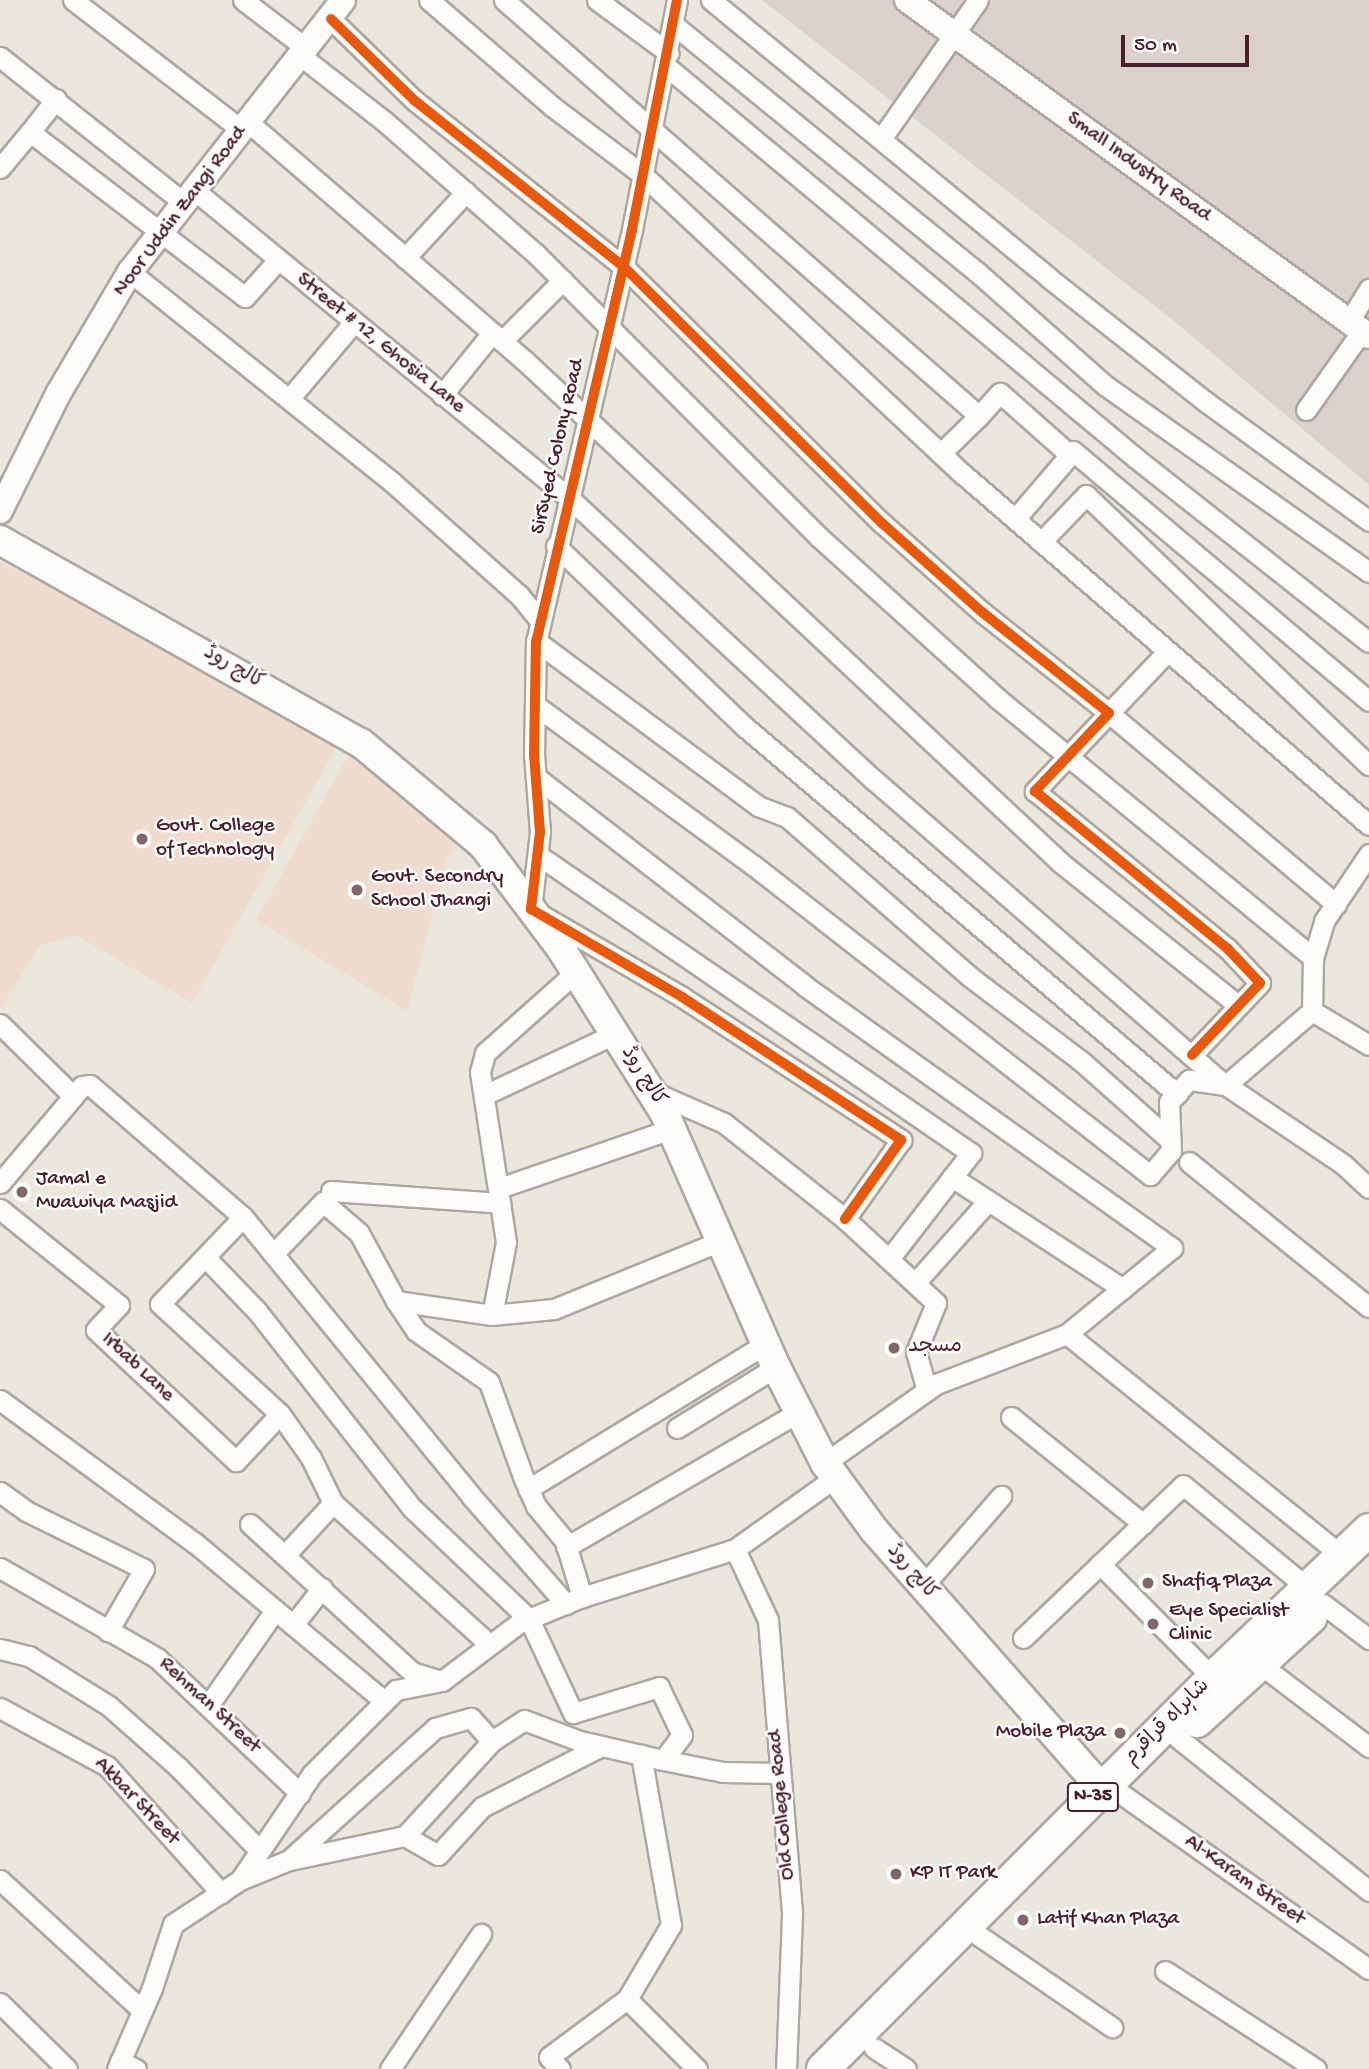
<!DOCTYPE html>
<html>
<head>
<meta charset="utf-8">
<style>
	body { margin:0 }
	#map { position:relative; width:1369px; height:2069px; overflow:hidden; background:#eae8dc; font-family:"Gochi Hand","Playpen Sans Arabic",sans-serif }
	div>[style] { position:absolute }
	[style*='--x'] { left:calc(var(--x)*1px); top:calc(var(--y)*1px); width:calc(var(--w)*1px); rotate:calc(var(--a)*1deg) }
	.built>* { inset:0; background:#f0dcce }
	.industrial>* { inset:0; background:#dcd2cb }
	.roads { filter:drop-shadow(2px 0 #ada6a1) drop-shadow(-2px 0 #ada6a1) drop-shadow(0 2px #ada6a1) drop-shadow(0 -2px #ada6a1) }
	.minor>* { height:19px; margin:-9.5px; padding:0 9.5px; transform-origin:9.5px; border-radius:9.5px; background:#fcfcfa }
	.tertiary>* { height:24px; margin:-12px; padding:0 12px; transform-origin:12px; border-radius:12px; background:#fcfcfa }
	.secondary>* { height:28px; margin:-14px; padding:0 14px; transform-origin:14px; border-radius:14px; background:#fcfcfa }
	.trunk>* { height:32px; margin:-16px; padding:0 16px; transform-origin:16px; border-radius:16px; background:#fcfcfa }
	.cycleway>* { height:10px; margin:-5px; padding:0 5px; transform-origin:5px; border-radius:5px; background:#e8590c }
	.dots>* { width:19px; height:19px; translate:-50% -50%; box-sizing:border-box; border:4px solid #fff; border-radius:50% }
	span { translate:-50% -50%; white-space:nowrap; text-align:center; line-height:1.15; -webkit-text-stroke:5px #fff; paint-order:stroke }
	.shield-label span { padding:2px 5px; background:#fff; border:2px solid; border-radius:5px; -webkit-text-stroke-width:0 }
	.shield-label { font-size:19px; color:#4a1f2b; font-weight:700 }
	.street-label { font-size:21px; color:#4a1f2b }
	.poi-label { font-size:21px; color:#4a1f2b }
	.left { translate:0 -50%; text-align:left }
	.right { translate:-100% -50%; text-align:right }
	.scale { position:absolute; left:1121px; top:35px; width:128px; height:32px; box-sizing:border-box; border:4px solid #4a1f2b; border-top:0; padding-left:9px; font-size:21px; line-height:24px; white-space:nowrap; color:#4a1f2b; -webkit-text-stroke:5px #fff; paint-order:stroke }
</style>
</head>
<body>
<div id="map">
	<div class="built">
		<div style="clip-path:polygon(0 561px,339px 743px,192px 1003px,75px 935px,40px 946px,0 1009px)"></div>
		<div style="clip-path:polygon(349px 754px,462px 840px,447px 860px,407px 1011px,256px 920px)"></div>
	</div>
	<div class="industrial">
		<div style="clip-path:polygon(762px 0,1369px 0,1369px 485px,1174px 321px)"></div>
	</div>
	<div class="roads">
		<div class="minor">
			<div style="--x:73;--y:0;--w:213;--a:37.6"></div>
			<div style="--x:243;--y:0;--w:81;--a:37.4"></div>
			<div style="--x:429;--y:0;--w:164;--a:40.8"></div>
			<div style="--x:553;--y:107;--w:113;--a:37.1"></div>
			<div style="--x:643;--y:175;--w:439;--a:43.1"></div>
			<div style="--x:964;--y:475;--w:535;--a:40.83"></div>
			<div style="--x:504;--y:0;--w:631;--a:41.21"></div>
			<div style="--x:979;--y:416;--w:31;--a:-48"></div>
			<div style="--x:1000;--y:393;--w:94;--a:41.5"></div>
			<div style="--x:597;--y:0;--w:89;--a:36.4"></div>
			<div style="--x:677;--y:0;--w:234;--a:101.1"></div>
			<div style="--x:632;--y:230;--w:422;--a:103.1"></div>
			<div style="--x:536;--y:641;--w:113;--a:91"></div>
			<div style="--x:534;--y:754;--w:78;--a:85.6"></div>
			<div style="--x:540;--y:832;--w:78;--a:96.7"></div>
			<div style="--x:531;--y:909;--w:175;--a:30.2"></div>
			<div style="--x:682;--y:997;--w:262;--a:33.1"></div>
			<div style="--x:901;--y:1140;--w:97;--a:125.3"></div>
			<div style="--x:711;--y:0;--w:438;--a:39.4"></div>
			<div style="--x:1049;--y:278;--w:200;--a:38.3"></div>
			<div style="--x:1206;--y:402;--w:202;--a:36.1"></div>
			<div style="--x:331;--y:19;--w:116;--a:44.3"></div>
			<div style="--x:414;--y:100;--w:267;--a:38.5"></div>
			<div style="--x:623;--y:266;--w:365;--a:44.8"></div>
			<div style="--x:882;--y:523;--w:134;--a:41.7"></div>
			<div style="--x:982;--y:612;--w:162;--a:38.5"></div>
			<div style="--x:1109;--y:713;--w:108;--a:133.5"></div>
			<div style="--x:1035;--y:791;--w:248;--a:39.3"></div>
			<div style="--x:1227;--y:948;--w:48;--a:46.7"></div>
			<div style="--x:1260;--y:983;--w:99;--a:133.4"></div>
			<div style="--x:674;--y:25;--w:391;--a:39.2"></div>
			<div style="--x:977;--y:272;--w:172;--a:41.5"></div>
			<div style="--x:1106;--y:386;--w:322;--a:35.3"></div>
			<div style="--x:301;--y:56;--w:105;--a:38.1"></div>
			<div style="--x:384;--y:121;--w:201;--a:41.2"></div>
			<div style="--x:535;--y:253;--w:402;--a:45"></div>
			<div style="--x:819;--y:537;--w:240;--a:42.1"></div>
			<div style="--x:997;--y:698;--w:409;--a:39.4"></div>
			<div style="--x:0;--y:57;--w:233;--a:38.4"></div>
			<div style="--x:666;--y:66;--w:613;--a:39.84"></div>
			<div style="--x:1137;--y:459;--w:295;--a:38.3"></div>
			<div style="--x:248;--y:122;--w:364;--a:40.8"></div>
			<div style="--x:524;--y:360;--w:734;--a:43.12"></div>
			<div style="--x:1060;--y:862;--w:228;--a:38.8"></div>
			<div style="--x:30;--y:132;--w:42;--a:-51.8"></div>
			<div style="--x:881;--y:139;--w:169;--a:-55.1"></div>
			<div style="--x:0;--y:168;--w:47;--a:-50.2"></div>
			<div style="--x:30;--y:132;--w:271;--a:37.5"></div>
			<div style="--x:245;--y:297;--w:50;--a:-48.3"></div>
			<div style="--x:193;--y:189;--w:485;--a:39.4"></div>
			<div style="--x:568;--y:497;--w:417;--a:42.8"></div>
			<div style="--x:874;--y:780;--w:459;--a:41"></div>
			<div style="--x:1220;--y:1081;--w:148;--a:34"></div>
			<div style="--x:1343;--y:1164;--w:35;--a:43"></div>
			<div style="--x:405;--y:258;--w:90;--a:-47.3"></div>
			<div style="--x:130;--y:272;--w:336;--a:38.7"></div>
			<div style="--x:392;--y:482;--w:170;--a:41.7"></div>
			<div style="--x:519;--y:595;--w:33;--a:51"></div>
			<div style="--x:1349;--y:321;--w:38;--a:-58"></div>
			<div style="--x:502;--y:341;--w:86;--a:-45"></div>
			<div style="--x:442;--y:395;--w:80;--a:-51.1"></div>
			<div style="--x:289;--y:399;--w:99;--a:-49.9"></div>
			<div style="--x:1306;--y:410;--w:97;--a:-54.7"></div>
			<div style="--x:941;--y:453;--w:53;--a:-44.2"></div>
			<div style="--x:1015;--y:519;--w:89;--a:-49.5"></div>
			<div style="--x:1073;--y:451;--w:387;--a:40.2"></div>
			<div style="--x:1041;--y:542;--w:65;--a:-46.2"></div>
			<div style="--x:1086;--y:495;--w:391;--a:43.7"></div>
			<div style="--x:556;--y:546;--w:262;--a:43.8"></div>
			<div style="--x:745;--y:727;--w:567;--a:40.35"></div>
			<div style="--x:536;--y:641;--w:277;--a:36.6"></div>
			<div style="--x:758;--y:806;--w:31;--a:21"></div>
			<div style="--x:787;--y:817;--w:242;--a:41.1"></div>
			<div style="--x:969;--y:976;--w:141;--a:37.2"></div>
			<div style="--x:1081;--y:1061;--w:119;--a:41.6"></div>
			<div style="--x:1167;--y:652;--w:84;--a:133.6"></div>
			<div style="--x:1109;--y:713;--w:297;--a:40.1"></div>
			<div style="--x:535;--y:705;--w:270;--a:36.3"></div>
			<div style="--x:753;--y:865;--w:504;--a:37.98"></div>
			<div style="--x:1150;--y:1175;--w:32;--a:-49"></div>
			<div style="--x:1171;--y:1151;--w:49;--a:-92.3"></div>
			<div style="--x:1169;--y:1102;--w:30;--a:-48"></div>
			<div style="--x:1189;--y:1080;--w:37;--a:8"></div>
			<div style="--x:1226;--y:1085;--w:113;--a:-40.7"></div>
			<div style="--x:1312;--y:1011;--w:53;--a:-88.9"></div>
			<div style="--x:1313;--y:958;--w:39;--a:-73"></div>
			<div style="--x:1324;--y:921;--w:81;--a:-56.1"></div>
			<div style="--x:536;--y:777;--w:341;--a:37.8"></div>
			<div style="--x:805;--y:986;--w:451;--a:35.5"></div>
			<div style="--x:1172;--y:1248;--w:136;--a:140.7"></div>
			<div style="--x:1067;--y:1334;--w:140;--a:159.1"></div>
			<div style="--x:936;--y:1384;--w:136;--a:144.6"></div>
			<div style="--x:538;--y:855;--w:526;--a:34.54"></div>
			<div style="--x:971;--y:1153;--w:134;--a:127.7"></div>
			<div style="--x:1312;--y:1011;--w:66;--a:30.8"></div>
			<div style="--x:0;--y:1024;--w:103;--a:44.6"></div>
			<div style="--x:651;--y:1091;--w:80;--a:23.7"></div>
			<div style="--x:724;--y:1123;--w:154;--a:38.4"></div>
			<div style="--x:845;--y:1219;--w:124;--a:42.7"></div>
			<div style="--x:936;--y:1303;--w:53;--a:112.2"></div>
			<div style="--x:916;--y:1352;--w:40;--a:74"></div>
			<div style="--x:484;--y:1095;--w:145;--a:-25"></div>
			<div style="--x:1189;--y:1162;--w:231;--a:38.9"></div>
			<div style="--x:952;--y:1177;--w:204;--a:33.2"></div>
			<div style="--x:0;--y:1183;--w:127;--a:-49.8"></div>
			<div style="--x:82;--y:1086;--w:8;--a:-7"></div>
			<div style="--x:90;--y:1085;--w:202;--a:40.8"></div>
			<div style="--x:243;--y:1217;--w:360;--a:50.7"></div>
			<div style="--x:471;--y:1496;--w:144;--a:48.7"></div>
			<div style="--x:499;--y:1188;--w:182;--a:-18.9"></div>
			<div style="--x:331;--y:1191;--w:170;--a:4"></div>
			<div style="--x:0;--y:1209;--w:153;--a:38.9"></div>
			<div style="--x:119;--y:1305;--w:34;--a:133"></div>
			<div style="--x:96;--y:1330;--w:192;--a:43.1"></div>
			<div style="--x:236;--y:1461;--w:64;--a:-46.9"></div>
			<div style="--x:243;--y:1217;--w:120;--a:133.7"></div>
			<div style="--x:160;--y:1304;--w:163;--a:42.5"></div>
			<div style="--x:280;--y:1414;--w:54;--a:54.8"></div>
			<div style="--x:311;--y:1458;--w:50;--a:63.9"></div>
			<div style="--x:333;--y:1503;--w:209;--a:42.1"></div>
			<div style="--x:274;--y:1253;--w:71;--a:-46.1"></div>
			<div style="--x:323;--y:1202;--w:48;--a:40.7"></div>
			<div style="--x:359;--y:1233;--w:77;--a:61.4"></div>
			<div style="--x:396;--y:1301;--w:97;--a:8.3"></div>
			<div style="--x:492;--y:1315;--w:74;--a:-79.1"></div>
			<div style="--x:506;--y:1242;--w:172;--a:-98.7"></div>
			<div style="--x:480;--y:1072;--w:20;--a:-75"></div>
			<div style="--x:485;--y:1053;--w:122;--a:-41.7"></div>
			<div style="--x:206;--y:1258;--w:74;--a:46.1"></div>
			<div style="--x:257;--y:1311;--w:252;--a:51.8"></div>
			<div style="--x:413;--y:1509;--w:160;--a:43.5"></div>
			<div style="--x:529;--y:1619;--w:104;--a:64.9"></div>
			<div style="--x:573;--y:1713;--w:90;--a:-16.8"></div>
			<div style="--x:659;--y:1687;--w:53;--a:64.4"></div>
			<div style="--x:682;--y:1735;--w:31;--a:127"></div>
			<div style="--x:915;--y:1283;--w:110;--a:-48.3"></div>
			<div style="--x:396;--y:1301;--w:36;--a:56"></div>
			<div style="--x:416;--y:1331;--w:89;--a:34.9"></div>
			<div style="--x:489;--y:1382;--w:103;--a:70.2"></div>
			<div style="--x:524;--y:1479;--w:30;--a:66"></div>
			<div style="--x:536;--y:1506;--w:45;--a:50.4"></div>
			<div style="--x:565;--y:1541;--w:59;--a:73.1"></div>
			<div style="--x:492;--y:1315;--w:62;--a:-5.5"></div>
			<div style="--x:554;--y:1309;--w:180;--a:-22.2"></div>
			<div style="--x:1067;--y:1334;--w:355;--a:38.9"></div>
			<div style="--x:0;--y:1400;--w:242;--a:36.3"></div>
			<div style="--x:195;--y:1543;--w:246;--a:39.9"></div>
			<div style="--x:1011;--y:1417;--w:170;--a:39"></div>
			<div style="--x:677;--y:1428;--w:116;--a:-31.6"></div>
			<div style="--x:528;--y:1489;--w:279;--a:-31.4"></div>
			<div style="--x:0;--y:1492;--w:32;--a:36"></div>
			<div style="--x:26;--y:1511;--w:131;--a:26.2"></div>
			<div style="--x:144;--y:1569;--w:72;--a:120.1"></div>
			<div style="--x:250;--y:1524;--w:219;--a:42.4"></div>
			<div style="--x:412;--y:1672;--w:31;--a:17"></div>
			<div style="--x:442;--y:1681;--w:96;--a:-37"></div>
			<div style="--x:519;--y:1623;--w:68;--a:-22.4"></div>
			<div style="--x:582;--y:1597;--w:160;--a:-17.4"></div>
			<div style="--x:735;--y:1549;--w:124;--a:-35.5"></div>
			<div style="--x:566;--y:1547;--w:269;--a:-30.1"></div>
			<div style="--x:735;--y:1549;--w:78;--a:65.1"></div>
			<div style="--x:768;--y:1620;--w:296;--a:85.3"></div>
			<div style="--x:792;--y:1915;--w:154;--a:92.2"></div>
			<div style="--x:285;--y:1555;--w:71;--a:-47.3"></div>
			<div style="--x:1100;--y:1564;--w:161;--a:45.3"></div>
			<div style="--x:0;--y:1568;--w:181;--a:29.8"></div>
			<div style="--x:157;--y:1658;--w:197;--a:43.4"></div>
			<div style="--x:922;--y:1587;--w:121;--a:-49"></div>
			<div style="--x:1323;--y:1604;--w:58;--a:37.3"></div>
			<div style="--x:293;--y:1625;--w:47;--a:-51.9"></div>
			<div style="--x:1023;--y:1638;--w:221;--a:-43.7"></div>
			<div style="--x:1183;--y:1485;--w:165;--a:39.6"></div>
			<div style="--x:0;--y:1649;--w:30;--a:14"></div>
			<div style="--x:29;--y:1656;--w:94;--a:32"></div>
			<div style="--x:109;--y:1706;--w:92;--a:41.5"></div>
			<div style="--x:178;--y:1767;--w:117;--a:45.7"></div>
			<div style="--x:1261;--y:1665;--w:136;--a:37.2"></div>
			<div style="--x:210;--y:1703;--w:113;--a:-55"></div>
			<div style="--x:0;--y:1708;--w:122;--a:28.5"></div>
			<div style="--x:107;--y:1766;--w:171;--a:48.1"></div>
			<div style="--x:1178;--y:1738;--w:245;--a:38.7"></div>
			<div style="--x:1120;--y:1793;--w:305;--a:35.3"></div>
			<div style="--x:405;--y:1836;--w:38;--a:30"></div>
			<div style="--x:438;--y:1855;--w:65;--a:-47.5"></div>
			<div style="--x:482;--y:1807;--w:134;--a:-27.1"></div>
			<div style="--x:290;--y:1860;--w:117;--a:-11.8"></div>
			<div style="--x:405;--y:1836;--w:129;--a:-47.5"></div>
			<div style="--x:0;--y:1880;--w:193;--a:42.5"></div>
			<div style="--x:240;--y:1880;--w:53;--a:-22.2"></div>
			<div style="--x:289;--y:1860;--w:197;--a:-42.1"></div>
			<div style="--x:435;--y:1728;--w:37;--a:-16"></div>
			<div style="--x:471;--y:1718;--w:31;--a:48"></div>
			<div style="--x:492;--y:1741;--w:38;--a:-33"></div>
			<div style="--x:524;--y:1720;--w:60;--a:20.6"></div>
			<div style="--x:580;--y:1741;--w:85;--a:12.9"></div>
			<div style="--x:663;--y:1760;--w:61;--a:11.3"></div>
			<div style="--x:723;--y:1772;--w:57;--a:1"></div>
			<div style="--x:978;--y:1935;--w:163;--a:34.5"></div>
			<div style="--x:1165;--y:1971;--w:180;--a:33"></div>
			<div style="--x:627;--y:1999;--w:99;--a:45"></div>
			<div style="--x:0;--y:2003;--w:94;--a:44.6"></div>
			<div style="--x:874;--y:2048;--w:38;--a:33"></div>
			<div style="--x:120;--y:2061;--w:18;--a:27"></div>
			<div style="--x:117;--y:2069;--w:88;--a:-66.6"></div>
			<div style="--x:152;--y:1988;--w:67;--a:-71.8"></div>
			<div style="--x:173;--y:1924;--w:80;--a:-33.3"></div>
			<div style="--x:240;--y:1880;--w:128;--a:-55.8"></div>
			<div style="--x:312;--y:1774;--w:119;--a:-45"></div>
			<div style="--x:396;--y:1690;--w:42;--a:-11"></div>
			<div style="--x:390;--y:2069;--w:163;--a:-56"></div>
			<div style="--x:560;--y:2069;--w:16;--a:-133"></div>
			<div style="--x:549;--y:2057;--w:97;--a:-36.6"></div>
			<div style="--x:627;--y:1999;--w:86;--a:-59.3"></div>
			<div style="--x:671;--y:1925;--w:173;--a:-100"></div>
		</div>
		<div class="tertiary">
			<div style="--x:907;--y:0;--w:571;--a:36.03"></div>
			<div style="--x:0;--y:511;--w:131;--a:-63.6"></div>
			<div style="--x:58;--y:394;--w:142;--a:-59.5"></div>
			<div style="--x:130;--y:272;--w:345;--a:-51.9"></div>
		</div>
		<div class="secondary">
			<div style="--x:0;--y:540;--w:414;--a:29.4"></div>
			<div style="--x:361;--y:743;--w:159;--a:39.9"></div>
			<div style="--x:483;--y:845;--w:128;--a:53"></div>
			<div style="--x:560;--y:947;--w:195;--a:57.8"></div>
			<div style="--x:664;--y:1112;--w:279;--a:66.3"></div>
			<div style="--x:776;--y:1367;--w:108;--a:63"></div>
			<div style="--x:825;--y:1463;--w:83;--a:53.8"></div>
			<div style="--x:874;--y:1530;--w:345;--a:48.6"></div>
		</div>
		<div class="trunk">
			<div style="--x:1197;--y:1721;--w:154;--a:-42.4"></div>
			<div style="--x:823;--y:2069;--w:552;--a:-45.07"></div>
			<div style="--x:1213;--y:1678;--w:215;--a:-43.5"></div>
		</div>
	</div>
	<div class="cycleway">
		<div style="--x:677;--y:0;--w:234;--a:101.1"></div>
		<div style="--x:632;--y:230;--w:422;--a:103.1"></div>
		<div style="--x:536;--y:641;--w:113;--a:91"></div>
		<div style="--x:534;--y:754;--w:78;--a:85.6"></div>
		<div style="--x:540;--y:832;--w:78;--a:96.7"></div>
		<div style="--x:531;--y:909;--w:175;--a:30.2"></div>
		<div style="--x:682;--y:997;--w:262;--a:33.1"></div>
		<div style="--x:901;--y:1140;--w:97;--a:125.3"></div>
		<div style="--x:331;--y:19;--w:116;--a:44.3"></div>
		<div style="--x:414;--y:100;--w:267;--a:38.5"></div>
		<div style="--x:623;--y:266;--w:365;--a:44.8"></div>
		<div style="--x:882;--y:523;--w:134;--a:41.7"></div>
		<div style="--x:982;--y:612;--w:162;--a:38.5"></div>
		<div style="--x:1109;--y:713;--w:108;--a:133.5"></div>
		<div style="--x:1035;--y:791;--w:248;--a:39.3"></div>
		<div style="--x:1227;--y:948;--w:48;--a:46.7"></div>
		<div style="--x:1260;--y:983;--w:99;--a:133.4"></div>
	</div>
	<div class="dots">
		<div style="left:142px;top:839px;background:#826569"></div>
		<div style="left:357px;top:890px;background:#826569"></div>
		<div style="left:22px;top:1192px;background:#826569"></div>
		<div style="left:894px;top:1348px;background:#826569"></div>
		<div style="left:1148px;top:1583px;background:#826569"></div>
		<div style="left:1153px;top:1624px;background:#826569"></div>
		<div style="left:1120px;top:1733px;background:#826569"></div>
		<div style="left:896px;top:1874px;background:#826569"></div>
		<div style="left:1023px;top:1920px;background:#826569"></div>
	</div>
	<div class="shield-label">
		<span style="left:1093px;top:1797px">N-35</span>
	</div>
	<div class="street-label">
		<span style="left:1138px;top:168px;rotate:36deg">Small Industry Road</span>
		<span style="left:181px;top:212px;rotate:-53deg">Noor Uddin Zangi Road</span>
		<span style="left:380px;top:344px;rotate:39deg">Street # 12, Ghosia Lane</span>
		<span style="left:559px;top:447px;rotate:-77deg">SirSyed Colony Road</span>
		<span style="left:233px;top:669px;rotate:30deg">کالج روڈ</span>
		<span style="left:642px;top:1077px;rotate:58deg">کالج روڈ</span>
		<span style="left:137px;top:1368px;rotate:43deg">Irbab Lane</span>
		<span style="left:911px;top:1573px;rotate:49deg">کالج روڈ</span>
		<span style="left:209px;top:1706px;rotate:43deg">Rehman Street</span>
		<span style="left:1168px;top:1723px;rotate:-45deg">شاہراہ قراقرم</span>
		<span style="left:136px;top:1802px;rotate:46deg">Akbar Street</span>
		<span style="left:783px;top:1805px;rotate:-95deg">Old College Road</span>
		<span style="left:1244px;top:1881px;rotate:35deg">Al-Karam Street</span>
	</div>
	<div class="poi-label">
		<span class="left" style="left:156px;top:839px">Govt. College<br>of Technology</span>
		<span class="left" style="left:371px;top:890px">Govt. Secondry<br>School Jhangi</span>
		<span class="left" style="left:36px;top:1192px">Jamal e<br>Muawiya Masjid</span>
		<span class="left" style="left:908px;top:1348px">مسجد</span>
		<span class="left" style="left:1162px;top:1583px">Shafiq Plaza</span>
		<span class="left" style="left:1169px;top:1624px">Eye Specialist<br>Clinic</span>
		<span class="right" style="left:1106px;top:1733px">Mobile Plaza</span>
		<span class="left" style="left:910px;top:1874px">KP IT Park</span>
		<span class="left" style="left:1037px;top:1920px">Latif Khan Plaza</span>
	</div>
	<div class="scale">50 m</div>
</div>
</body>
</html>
